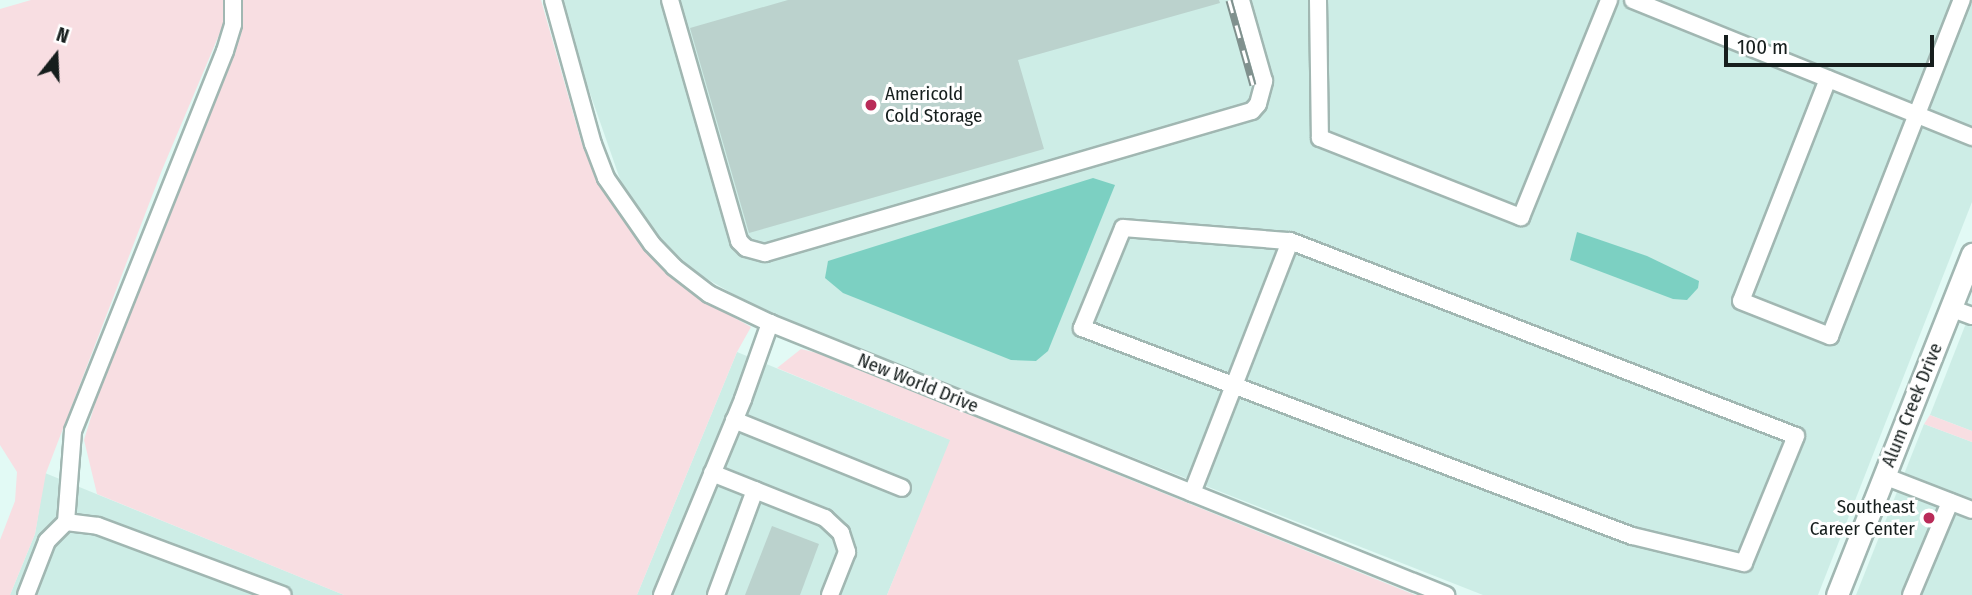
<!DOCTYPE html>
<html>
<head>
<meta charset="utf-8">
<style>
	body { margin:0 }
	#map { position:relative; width:1972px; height:595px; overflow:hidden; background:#e2faf5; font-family:"Fira Sans Condensed",sans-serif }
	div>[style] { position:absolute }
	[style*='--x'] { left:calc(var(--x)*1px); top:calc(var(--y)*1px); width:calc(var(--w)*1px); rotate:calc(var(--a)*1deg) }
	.built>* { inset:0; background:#cdede6 }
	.green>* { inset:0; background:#f8dee2 }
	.water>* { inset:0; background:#7cd0c2 }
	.building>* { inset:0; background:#bbd2cd }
	.roads { filter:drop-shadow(2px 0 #a1b7b2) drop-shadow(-2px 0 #a1b7b2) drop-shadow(0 2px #a1b7b2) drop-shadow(0 -2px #a1b7b2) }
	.minor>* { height:16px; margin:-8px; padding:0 8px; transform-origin:8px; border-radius:8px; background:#fff }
	.major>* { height:21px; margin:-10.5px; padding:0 10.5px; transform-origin:10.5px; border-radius:10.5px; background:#fff }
	.rail>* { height:7px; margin-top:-3.5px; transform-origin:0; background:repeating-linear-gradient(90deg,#fff 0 13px,#80918e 0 26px); box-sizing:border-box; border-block:2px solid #80918e }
	.dots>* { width:19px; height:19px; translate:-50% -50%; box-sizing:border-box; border:4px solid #fff; border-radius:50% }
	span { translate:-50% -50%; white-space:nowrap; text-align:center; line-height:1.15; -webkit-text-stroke:6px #fff; paint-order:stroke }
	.poi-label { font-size:19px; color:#161e1d }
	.left { translate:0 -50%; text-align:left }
	.right { translate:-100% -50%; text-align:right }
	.street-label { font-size:19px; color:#161e1d }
	.north { position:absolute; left:21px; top:21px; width:70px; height:70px; -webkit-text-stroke:5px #fff; paint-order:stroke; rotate:18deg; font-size:19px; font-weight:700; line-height:28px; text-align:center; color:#161e1d }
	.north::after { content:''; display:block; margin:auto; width:24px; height:32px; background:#161e1d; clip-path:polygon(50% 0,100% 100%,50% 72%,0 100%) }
	.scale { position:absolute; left:1724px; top:35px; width:210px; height:32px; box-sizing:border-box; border:4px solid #161e1d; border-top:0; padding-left:9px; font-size:21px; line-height:24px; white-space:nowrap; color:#161e1d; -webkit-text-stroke:5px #fff; paint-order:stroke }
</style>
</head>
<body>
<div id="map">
	<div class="built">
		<div style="clip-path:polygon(561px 0,1972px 0,1972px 202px,1818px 595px,1483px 595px,822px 335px,754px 306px,695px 272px,659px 237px,621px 182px,576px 53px)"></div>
		<div style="clip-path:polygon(1972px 308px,1972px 431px,1930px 415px)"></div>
		<div style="clip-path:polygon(737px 352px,951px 440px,887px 595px,637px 595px)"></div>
		<div style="clip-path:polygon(1924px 424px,1972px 442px,1972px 595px,1856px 595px)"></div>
		<div style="clip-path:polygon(45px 473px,344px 595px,10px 595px,35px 534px)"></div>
	</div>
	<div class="green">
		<div style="clip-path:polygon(31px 0,224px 0,224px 23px,162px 170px,46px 473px,35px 534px,10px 595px,0 595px,0 540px,15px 501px,17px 472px,0 445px,0 9px)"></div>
		<div style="clip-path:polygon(242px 0,541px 0,581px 141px,605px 193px,637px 239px,666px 273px,703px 300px,751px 327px,737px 352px,637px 595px,344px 595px,97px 494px,84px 440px,98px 394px,241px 35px)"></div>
		<div style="clip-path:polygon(801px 349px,817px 353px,1415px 595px,887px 595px,950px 440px,777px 368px)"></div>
		<div style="clip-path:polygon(1930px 415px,1972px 431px,1972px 442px,1924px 424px)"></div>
	</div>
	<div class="water">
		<div style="clip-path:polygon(1093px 178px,1115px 185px,1048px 351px,1036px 361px,1011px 360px,843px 293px,825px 278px,828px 261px)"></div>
		<div style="clip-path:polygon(1577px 232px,1647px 256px,1699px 281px,1698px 288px,1687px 300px,1673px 299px,1570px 260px)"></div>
	</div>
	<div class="building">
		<div style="clip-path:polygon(788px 0,1219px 0,1220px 3px,1018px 60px,1044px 149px,749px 233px,690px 28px)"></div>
		<div style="clip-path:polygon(772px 526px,819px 544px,800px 595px,745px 595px)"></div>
	</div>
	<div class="roads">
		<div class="minor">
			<div style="--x:553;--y:0;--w:149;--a:74.5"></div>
			<div style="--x:593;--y:144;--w:36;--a:69"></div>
			<div style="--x:606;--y:178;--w:80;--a:55.1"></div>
			<div style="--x:652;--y:244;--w:32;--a:46"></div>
			<div style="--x:674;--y:267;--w:44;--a:37.6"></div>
			<div style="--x:709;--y:294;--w:68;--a:25.4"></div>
			<div style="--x:770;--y:323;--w:729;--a:21.92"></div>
			<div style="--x:670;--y:0;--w:251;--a:74"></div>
			<div style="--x:739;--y:241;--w:10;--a:45"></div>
			<div style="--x:746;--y:248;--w:20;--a:15"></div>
			<div style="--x:765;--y:253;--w:507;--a:-16.26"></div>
			<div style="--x:1252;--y:111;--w:9;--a:-49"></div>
			<div style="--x:1258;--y:104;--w:24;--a:-75"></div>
			<div style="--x:1264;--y:81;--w:84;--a:-105.9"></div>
			<div style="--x:1318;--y:0;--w:138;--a:89.2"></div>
			<div style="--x:1320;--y:138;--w:216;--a:21.5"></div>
			<div style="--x:1521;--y:217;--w:234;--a:-67.9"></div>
			<div style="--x:1633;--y:0;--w:366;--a:22"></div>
			<div style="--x:1828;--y:79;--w:238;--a:111.4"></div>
			<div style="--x:1741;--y:301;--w:96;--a:21.5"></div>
			<div style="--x:1830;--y:336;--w:361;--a:-68.6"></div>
			<div style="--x:1123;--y:228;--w:168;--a:4.5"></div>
			<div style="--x:1290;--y:241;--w:542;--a:21.08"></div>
			<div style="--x:1796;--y:436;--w:137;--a:112.3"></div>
			<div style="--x:1744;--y:563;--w:115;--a:-166.4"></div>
			<div style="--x:1632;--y:536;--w:588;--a:-159.28"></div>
			<div style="--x:1082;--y:328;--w:108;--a:-67.7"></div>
			<div style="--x:1950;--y:308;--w:23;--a:20"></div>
			<div style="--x:734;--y:420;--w:181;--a:22"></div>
			<div style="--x:712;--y:473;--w:122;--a:21.7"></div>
			<div style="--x:825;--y:518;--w:22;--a:43"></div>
			<div style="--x:841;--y:533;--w:20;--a:72"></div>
			<div style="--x:847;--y:552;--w:46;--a:111.6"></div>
			<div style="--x:1884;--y:476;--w:94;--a:21.1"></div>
			<div style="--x:1192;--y:493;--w:270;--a:-68.7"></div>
			<div style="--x:66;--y:522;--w:91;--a:-85.6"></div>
			<div style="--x:73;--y:431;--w:409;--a:-68.2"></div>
			<div style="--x:225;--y:51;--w:28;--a:-73"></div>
			<div style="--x:233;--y:24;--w:24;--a:-90"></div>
			<div style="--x:26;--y:595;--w:58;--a:-68.7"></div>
			<div style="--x:47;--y:541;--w:27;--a:-45"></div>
			<div style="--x:66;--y:522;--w:32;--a:7"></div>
			<div style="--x:98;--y:526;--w:197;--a:20.5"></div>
			<div style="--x:662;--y:595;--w:212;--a:-67.5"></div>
			<div style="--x:743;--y:399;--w:81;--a:-70.4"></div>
			<div style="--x:716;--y:595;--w:112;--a:-69.6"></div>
			<div style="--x:1911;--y:595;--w:101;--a:-67.2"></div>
		</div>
		<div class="major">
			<div style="--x:1837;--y:595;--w:367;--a:-68.4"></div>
		</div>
	</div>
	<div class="rail">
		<div style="--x:1229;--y:0;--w:88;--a:74.2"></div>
	</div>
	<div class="dots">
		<div style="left:871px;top:105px;background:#b92b58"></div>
		<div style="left:1929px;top:518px;background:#b92b58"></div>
	</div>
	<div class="poi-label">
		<span class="left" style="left:885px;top:105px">Americold<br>Cold Storage</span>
		<span class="right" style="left:1915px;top:518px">Southeast<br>Career Center</span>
	</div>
	<div class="street-label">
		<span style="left:918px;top:383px;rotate:22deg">New World Drive</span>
		<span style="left:1912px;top:405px;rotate:-68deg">Alum Creek Drive</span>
	</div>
	<div class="north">N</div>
	<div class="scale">100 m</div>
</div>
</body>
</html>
